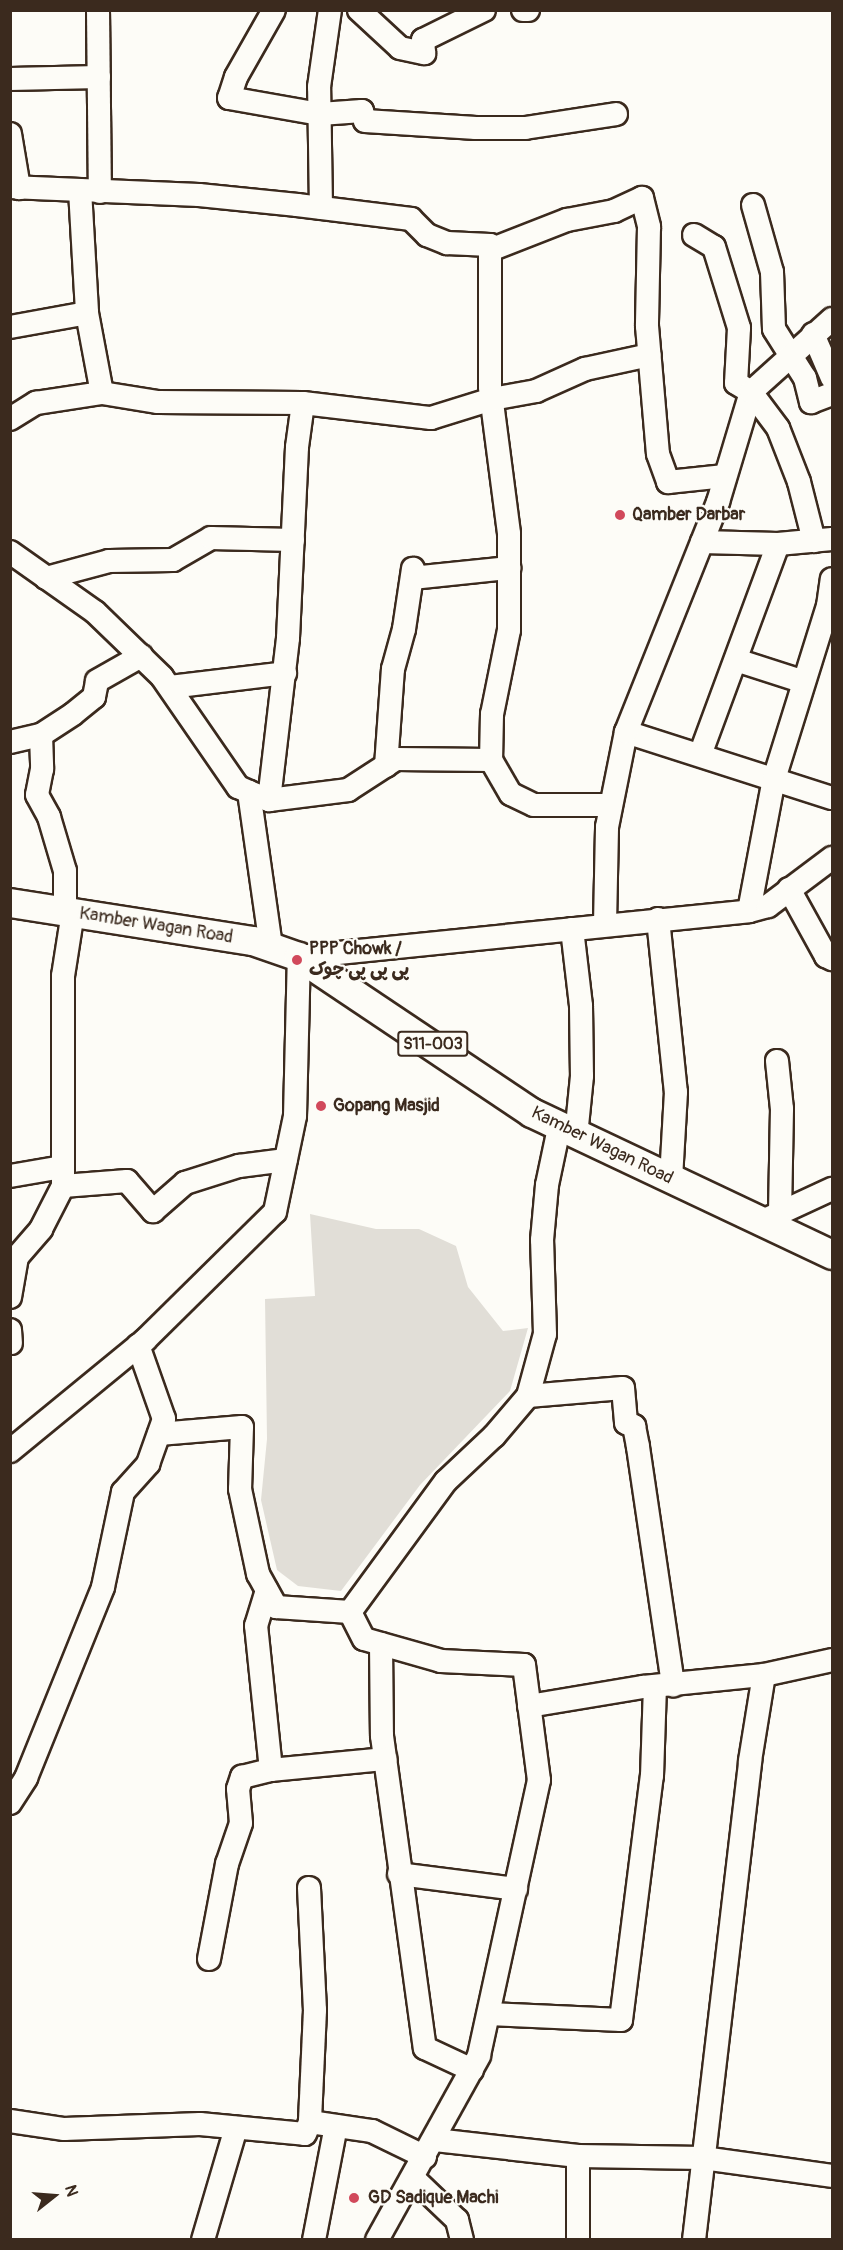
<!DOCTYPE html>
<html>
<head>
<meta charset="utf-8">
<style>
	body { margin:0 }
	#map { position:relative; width:843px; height:2250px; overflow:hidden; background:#fdfcf7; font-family:Pangolin,"Playpen Sans Arabic",sans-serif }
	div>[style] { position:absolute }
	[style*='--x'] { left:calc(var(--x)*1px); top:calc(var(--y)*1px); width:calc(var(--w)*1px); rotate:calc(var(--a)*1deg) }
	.green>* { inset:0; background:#e1ded7 }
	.roads { filter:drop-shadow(2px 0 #3b2a1e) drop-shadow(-2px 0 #3b2a1e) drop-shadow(0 2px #3b2a1e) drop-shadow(0 -2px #3b2a1e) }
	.minor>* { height:22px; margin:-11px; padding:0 11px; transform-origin:11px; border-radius:11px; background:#fdfcf7 }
	.major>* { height:28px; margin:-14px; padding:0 14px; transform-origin:14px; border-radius:14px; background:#fdfcf7 }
	.dots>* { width:16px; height:16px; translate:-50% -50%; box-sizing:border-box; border:3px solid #fdfcf7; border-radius:50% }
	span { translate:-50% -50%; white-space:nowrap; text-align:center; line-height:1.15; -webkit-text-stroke:4.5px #fdfcf7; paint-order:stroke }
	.shield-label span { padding:2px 4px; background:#fdfcf7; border:2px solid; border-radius:4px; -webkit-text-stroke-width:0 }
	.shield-label { font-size:16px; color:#3b2a1e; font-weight:700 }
	.poi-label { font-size:18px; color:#3b2a1e; font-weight:700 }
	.left { translate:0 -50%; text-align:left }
	.street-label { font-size:18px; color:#3b2a1e }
	.frame { position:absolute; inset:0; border:12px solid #3b2a1e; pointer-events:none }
	.north { position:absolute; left:24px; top:2166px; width:60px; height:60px; -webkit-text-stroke:4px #fdfcf7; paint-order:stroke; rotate:73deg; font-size:16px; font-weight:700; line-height:24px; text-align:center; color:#3b2a1e }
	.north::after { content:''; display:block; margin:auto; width:21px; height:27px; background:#3b2a1e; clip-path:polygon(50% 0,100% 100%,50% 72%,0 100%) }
</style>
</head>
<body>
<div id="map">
	<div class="green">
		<div style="clip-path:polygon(310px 1214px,376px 1229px,419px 1229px,456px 1246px,468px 1287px,503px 1331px,528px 1328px,510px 1391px,420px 1485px,341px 1591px,298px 1586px,277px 1570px,261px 1500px,267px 1439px,265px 1299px,315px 1296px)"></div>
	</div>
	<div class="roads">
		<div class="minor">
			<div style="--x:98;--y:10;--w:182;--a:89.4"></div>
			<div style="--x:274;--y:10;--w:77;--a:119.6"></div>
			<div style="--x:236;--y:77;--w:22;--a:108"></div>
			<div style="--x:229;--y:98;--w:92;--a:10"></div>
			<div style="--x:320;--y:114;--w:42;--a:-4.1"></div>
			<div style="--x:362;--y:111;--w:10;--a:73"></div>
			<div style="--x:365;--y:121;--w:111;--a:3.6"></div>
			<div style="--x:476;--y:128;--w:49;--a:0"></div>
			<div style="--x:525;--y:128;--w:92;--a:-8.7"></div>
			<div style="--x:359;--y:10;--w:56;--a:42.8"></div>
			<div style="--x:400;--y:48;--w:25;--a:12"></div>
			<div style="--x:424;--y:53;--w:13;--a:-94"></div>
			<div style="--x:423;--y:40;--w:68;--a:-26.2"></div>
			<div style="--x:523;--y:10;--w:5;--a:0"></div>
			<div style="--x:10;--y:79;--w:89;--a:-1.3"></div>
			<div style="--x:10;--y:134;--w:55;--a:80.5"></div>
			<div style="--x:10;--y:187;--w:189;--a:2.4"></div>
			<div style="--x:199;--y:195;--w:99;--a:5.8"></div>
			<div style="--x:297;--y:205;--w:115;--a:7"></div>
			<div style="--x:411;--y:219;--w:23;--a:45"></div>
			<div style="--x:427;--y:235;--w:22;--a:22"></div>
			<div style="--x:447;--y:243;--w:43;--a:2.7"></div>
			<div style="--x:490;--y:245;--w:142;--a:90"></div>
			<div style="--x:490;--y:387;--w:148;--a:82.6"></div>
			<div style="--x:509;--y:534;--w:96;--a:90"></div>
			<div style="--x:509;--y:630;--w:86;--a:101.4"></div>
			<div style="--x:492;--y:714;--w:46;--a:91.2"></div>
			<div style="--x:491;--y:760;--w:39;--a:60"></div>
			<div style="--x:511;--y:794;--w:25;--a:26"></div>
			<div style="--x:534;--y:805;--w:77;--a:0"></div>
			<div style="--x:80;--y:190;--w:123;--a:86.7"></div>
			<div style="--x:87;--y:313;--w:81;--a:79.4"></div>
			<div style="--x:753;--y:205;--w:70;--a:74.2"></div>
			<div style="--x:772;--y:272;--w:57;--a:88"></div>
			<div style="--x:774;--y:329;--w:58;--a:57.7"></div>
			<div style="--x:805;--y:378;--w:25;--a:76"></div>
			<div style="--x:811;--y:402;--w:22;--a:-21"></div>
			<div style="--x:321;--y:208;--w:121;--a:-90.9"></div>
			<div style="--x:319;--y:87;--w:78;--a:-81.9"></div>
			<div style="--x:694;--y:235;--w:23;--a:31"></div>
			<div style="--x:714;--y:247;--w:85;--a:72.8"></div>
			<div style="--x:739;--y:328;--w:55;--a:93.1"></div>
			<div style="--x:736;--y:383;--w:17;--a:31"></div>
			<div style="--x:751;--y:392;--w:45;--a:53.1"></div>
			<div style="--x:778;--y:428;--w:58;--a:68.7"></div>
			<div style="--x:799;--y:482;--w:61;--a:75.7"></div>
			<div style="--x:490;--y:250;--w:83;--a:-21.3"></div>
			<div style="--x:567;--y:220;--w:48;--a:-10.8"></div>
			<div style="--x:614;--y:211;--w:31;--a:-25"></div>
			<div style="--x:642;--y:198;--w:30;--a:76"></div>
			<div style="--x:649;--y:227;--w:99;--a:91.2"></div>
			<div style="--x:647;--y:326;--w:128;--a:85.1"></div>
			<div style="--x:658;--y:454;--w:30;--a:70"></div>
			<div style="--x:668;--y:482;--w:57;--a:-6"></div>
			<div style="--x:10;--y:327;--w:78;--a:-10.3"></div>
			<div style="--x:813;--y:334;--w:48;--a:66.6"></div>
			<div style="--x:10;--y:419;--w:31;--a:-32"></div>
			<div style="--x:36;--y:403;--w:67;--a:-8.6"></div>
			<div style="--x:102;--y:393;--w:57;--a:9.1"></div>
			<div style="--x:158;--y:402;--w:145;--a:0.4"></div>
			<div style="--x:303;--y:403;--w:129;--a:6.7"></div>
			<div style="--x:431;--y:418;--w:64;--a:-17.3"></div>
			<div style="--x:492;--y:399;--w:45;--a:-10.3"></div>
			<div style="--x:536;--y:391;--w:54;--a:-24.2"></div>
			<div style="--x:585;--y:369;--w:66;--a:-12.3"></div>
			<div style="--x:702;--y:542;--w:76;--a:1.5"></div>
			<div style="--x:778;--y:544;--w:54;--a:-5.3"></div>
			<div style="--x:10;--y:552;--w:104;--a:35.2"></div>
			<div style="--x:95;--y:612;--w:93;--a:44.1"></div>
			<div style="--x:162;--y:677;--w:134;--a:55.4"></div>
			<div style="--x:238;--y:787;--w:12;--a:24"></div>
			<div style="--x:249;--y:792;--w:22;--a:22"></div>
			<div style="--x:269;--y:800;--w:80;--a:-7.2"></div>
			<div style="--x:348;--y:790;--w:57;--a:-32.9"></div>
			<div style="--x:396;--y:759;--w:95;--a:0.6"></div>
			<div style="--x:46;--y:578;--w:65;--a:-15.1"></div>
			<div style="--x:109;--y:561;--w:64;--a:-0.9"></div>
			<div style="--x:173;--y:560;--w:44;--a:-30.1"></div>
			<div style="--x:211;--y:538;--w:82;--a:1.4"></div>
			<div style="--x:412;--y:578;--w:98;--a:-5.9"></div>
			<div style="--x:736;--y:660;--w:71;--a:17.9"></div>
			<div style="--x:170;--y:687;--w:116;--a:-6.9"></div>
			<div style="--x:626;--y:732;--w:216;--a:17.8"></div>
			<div style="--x:41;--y:735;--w:34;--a:88"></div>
			<div style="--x:42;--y:769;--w:26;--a:101"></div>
			<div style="--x:37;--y:795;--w:25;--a:61"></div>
			<div style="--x:49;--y:817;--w:56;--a:73.5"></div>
			<div style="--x:65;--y:871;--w:40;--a:90"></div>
			<div style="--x:10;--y:742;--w:32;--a:-13"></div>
			<div style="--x:41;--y:735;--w:38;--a:-33"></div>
			<div style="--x:73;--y:714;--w:27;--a:-39"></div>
			<div style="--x:94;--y:697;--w:16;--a:-79"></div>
			<div style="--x:97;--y:681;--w:51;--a:-29.6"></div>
			<div style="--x:700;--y:755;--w:225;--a:-69.7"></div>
			<div style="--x:386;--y:766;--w:97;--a:-85.9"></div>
			<div style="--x:393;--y:669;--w:41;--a:-74.6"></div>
			<div style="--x:404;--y:629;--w:61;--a:-81.5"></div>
			<div style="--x:249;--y:792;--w:157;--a:81.9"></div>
			<div style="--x:269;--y:800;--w:163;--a:-83.3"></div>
			<div style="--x:288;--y:638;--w:191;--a:-87.3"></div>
			<div style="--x:297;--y:447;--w:44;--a:-82.2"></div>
			<div style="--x:789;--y:889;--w:77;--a:61.1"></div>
			<div style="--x:826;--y:956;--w:7;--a:27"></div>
			<div style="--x:749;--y:911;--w:134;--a:-79.3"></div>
			<div style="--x:774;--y:779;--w:181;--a:-72.7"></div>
			<div style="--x:828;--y:606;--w:27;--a:-82"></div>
			<div style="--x:658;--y:919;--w:174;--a:84.1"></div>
			<div style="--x:676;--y:1092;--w:88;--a:93.3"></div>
			<div style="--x:605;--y:924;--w:97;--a:-88.8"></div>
			<div style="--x:607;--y:827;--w:97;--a:-78.7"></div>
			<div style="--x:626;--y:732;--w:248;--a:-68.2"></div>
			<div style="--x:718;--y:502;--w:115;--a:-73.3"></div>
			<div style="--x:751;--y:392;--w:109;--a:-42"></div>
			<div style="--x:572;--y:929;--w:78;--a:83.3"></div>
			<div style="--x:581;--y:1006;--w:70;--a:89.2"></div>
			<div style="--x:582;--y:1076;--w:60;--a:95.7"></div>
			<div style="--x:777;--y:1061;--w:48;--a:84.1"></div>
			<div style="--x:782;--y:1109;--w:107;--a:91.1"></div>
			<div style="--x:10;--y:1176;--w:53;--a:-9.8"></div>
			<div style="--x:63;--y:1186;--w:64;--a:-4.5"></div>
			<div style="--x:127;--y:1181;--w:40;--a:49"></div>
			<div style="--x:153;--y:1211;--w:43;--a:-41.2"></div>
			<div style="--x:185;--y:1183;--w:57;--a:-17.5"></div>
			<div style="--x:239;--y:1166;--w:47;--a:-7.3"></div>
			<div style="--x:767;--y:1219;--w:72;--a:-24.8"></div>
			<div style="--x:10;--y:1297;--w:41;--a:-80.1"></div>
			<div style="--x:17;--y:1257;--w:37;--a:-49"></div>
			<div style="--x:41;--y:1229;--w:48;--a:-62.9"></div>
			<div style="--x:63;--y:1186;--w:210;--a:-90"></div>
			<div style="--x:63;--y:976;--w:65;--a:-81.1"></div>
			<div style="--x:10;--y:1330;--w:13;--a:86"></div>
			<div style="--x:528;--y:1396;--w:95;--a:-4.8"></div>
			<div style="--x:623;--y:1388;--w:35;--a:85"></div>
			<div style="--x:626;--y:1423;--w:9;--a:21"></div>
			<div style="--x:634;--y:1426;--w:21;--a:79"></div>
			<div style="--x:638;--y:1447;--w:241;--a:81.6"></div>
			<div style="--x:159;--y:1434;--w:83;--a:-4.8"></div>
			<div style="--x:242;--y:1427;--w:62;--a:91.8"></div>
			<div style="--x:240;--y:1489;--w:87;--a:78"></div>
			<div style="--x:258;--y:1574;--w:38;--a:61"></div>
			<div style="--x:276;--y:1607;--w:74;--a:3.9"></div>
			<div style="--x:350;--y:1612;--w:162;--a:-53.8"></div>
			<div style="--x:446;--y:1481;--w:66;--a:-43.2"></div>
			<div style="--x:494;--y:1436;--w:52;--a:-49.6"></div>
			<div style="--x:528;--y:1396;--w:64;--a:-74.7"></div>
			<div style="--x:545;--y:1334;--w:94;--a:-91.8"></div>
			<div style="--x:542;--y:1240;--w:55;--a:-84.8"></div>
			<div style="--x:547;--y:1185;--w:58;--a:-78.1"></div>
			<div style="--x:10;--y:1451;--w:175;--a:-39.4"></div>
			<div style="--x:145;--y:1340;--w:182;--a:-44.6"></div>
			<div style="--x:275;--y:1212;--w:98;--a:-78.2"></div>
			<div style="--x:295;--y:1116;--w:159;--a:-88.6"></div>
			<div style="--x:299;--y:957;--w:452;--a:-5.8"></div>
			<div style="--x:749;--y:911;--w:20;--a:-15"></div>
			<div style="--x:768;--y:906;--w:80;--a:-36.9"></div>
			<div style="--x:350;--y:1612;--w:30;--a:63"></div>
			<div style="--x:364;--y:1639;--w:80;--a:15.9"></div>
			<div style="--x:441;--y:1661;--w:83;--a:2.8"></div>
			<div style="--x:524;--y:1665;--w:116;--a:82.6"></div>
			<div style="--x:539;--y:1780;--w:282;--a:102.3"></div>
			<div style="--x:479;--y:2056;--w:210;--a:119"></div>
			<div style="--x:381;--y:1644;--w:92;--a:89.4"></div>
			<div style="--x:382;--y:1736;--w:315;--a:82.2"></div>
			<div style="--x:425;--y:2048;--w:52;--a:25.1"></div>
			<div style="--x:529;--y:1706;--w:116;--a:-9.5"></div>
			<div style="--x:643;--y:1687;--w:122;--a:-5.7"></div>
			<div style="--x:764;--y:1675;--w:70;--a:-12.4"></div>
			<div style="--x:271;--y:1770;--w:115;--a:-5.5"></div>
			<div style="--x:10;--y:1803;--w:30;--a:-57"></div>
			<div style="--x:26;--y:1778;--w:206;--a:-68"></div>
			<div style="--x:103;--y:1587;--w:97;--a:-78.1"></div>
			<div style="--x:123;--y:1492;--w:38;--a:-48"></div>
			<div style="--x:148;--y:1464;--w:48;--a:-70.4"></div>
			<div style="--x:164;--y:1419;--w:78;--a:-109.4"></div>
			<div style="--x:399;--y:1874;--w:118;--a:7.3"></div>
			<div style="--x:309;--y:1888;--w:122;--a:87.2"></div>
			<div style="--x:315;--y:2010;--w:112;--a:92.6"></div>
			<div style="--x:209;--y:1959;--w:97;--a:-79.3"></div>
			<div style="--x:227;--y:1864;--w:43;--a:-71.1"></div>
			<div style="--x:241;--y:1823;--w:34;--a:-95"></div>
			<div style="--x:238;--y:1789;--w:13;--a:-72"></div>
			<div style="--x:242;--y:1777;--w:30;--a:-14"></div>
			<div style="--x:271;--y:1770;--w:145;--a:-95.9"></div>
			<div style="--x:256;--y:1626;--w:37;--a:-73"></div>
			<div style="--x:489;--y:2014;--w:132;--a:2.6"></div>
			<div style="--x:621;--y:2020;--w:246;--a:-82.8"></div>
			<div style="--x:652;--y:1776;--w:90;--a:-88.1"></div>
			<div style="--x:10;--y:2121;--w:55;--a:8.4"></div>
			<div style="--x:64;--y:2129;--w:136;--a:-2.1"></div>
			<div style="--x:200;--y:2124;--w:105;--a:5.4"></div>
			<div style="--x:305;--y:2134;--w:13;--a:-67"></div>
			<div style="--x:310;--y:2122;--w:63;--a:8.3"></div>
			<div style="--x:372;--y:2131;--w:59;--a:26.1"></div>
			<div style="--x:435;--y:2140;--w:144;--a:6.4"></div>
			<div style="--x:578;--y:2156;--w:125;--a:0.9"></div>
			<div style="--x:703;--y:2158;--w:130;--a:7.9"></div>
			<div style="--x:413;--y:2178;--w:61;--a:43.7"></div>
			<div style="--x:457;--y:2220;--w:21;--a:76"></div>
			<div style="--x:203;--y:2240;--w:117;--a:-73.6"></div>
			<div style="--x:314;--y:2240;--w:116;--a:-79.1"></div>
			<div style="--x:578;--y:2240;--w:84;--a:-90"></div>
			<div style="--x:694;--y:2240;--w:482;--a:-83.3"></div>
			<div style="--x:750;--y:1761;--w:87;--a:-80.8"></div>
		</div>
		<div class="major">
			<div style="--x:10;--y:903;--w:246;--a:8.9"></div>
			<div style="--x:253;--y:941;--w:49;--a:19.2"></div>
			<div style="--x:299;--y:957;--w:280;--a:33.8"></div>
			<div style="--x:532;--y:1113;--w:332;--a:25.3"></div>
		</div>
	</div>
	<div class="dots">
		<div style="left:620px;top:515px;background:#d1495b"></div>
		<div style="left:297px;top:960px;background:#d1495b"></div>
		<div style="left:321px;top:1106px;background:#d1495b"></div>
		<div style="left:354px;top:2198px;background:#d1495b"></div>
	</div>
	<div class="shield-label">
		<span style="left:433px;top:1044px">S11-003</span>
	</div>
	<div class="poi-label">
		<span class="left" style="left:632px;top:515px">Qamber Darbar</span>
		<span class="left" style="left:309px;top:960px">PPP Chowk /<br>پی پی پی چوک</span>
		<span class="left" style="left:333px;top:1106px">Gopang Masjid</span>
		<span class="left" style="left:368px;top:2198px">GD Sadique Machi</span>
	</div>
	<div class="street-label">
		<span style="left:156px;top:926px;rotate:9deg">Kamber Wagan Road</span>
		<span style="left:602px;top:1146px;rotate:26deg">Kamber Wagan Road</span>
	</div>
	<div class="frame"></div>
	<div class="north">N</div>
</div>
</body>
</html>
